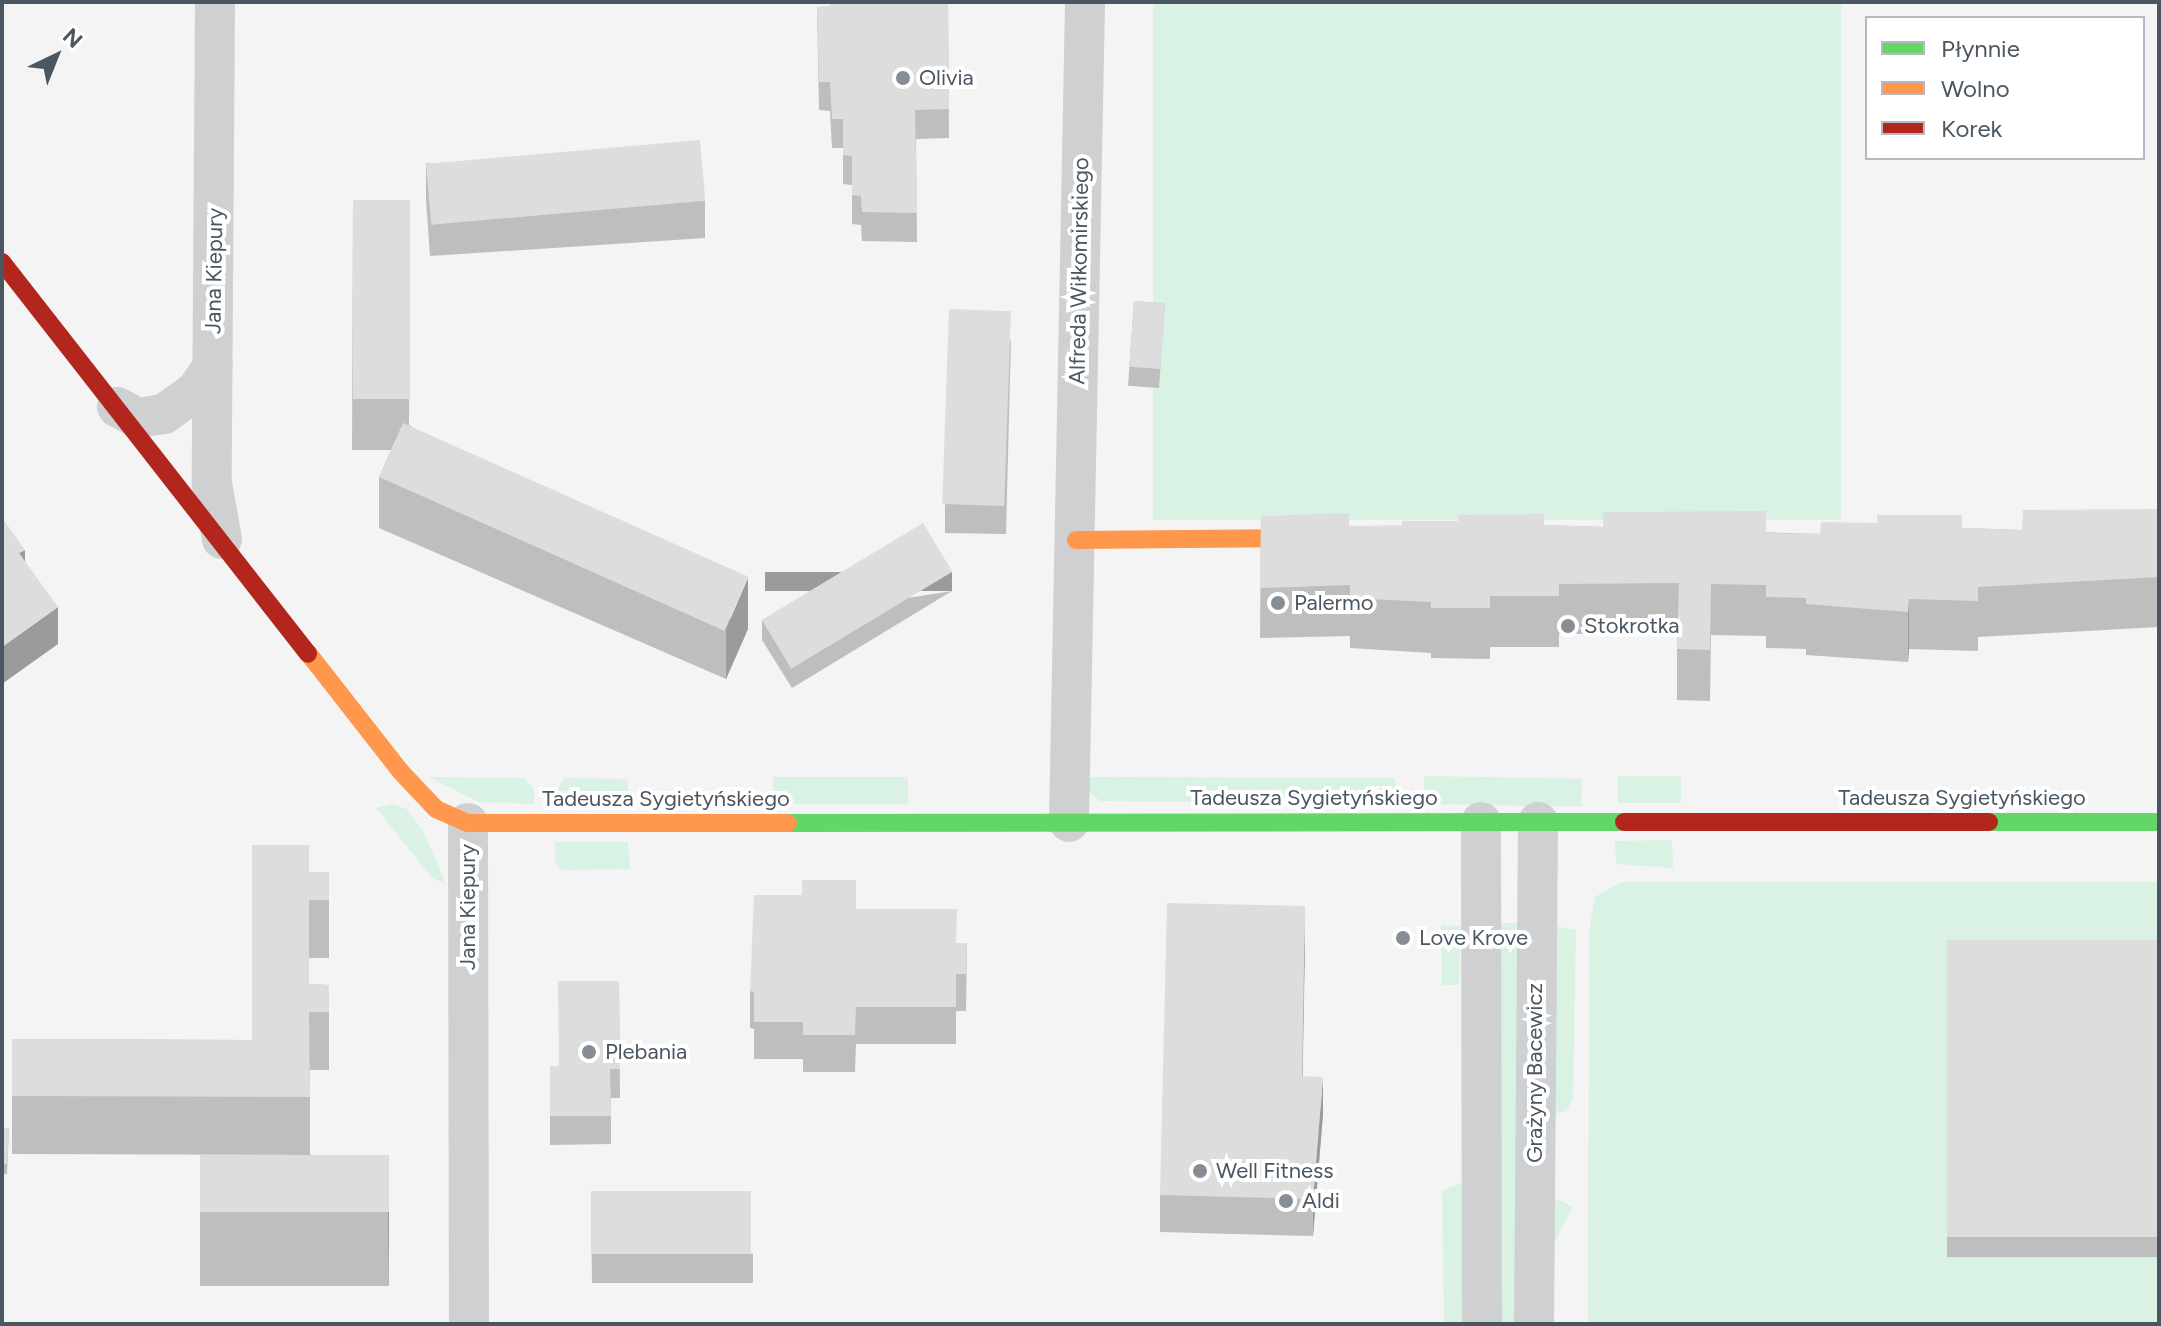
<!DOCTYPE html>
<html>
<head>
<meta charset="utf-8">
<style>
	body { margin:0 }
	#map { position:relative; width:2161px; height:1326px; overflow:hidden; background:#f4f4f4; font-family:Figtree,sans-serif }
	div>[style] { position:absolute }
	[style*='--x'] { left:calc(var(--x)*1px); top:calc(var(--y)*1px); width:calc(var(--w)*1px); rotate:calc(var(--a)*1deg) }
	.green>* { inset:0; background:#d9f2e3; transform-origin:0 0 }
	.street>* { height:40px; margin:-20px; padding:0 20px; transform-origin:20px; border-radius:20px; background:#ced0d2 }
	.fast>* { height:18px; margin:-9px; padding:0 9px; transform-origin:9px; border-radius:9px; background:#63d668 }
	.slow>* { height:18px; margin:-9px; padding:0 9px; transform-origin:9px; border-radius:9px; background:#ff974d }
	.jam>* { height:18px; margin:-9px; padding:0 9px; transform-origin:9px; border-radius:9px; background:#b3261e }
	.wall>* { inset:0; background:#bebebf; transform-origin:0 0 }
	.shaded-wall>* { inset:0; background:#9b9b9b; transform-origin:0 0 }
	.building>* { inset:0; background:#ddddde; transform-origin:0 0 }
	.dots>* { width:22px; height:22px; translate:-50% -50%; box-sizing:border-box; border:4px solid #fff; border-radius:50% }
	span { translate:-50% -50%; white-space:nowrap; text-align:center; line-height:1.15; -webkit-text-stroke:8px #fff; paint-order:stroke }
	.poi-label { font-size:22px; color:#4a5661 }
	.left { translate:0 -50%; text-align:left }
	.street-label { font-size:22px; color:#4a5661 }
	.frame { position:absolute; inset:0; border:4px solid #4a5661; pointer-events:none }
	.legend { position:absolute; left:1865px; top:16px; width:280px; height:144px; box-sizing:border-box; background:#fff; border:2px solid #b7bbc0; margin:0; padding:10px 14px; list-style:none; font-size:24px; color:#4a5661 }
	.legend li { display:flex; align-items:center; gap:16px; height:40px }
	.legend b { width:40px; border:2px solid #b7bbc0 }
	.north { position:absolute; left:16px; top:16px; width:80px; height:80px; -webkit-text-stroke:6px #fff; paint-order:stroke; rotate:43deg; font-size:22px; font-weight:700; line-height:32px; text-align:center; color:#4a5661 }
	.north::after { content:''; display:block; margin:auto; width:28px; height:36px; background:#4a5661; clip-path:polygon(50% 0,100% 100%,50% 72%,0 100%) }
</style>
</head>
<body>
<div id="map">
	<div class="green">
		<div style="left:1153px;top:2px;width:688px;height:518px"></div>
		<div style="left:1424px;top:776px;width:158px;height:28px;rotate:1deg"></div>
		<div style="left:1681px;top:776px;width:27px;height:63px;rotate:90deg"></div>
		<div style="clip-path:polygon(429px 777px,524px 778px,534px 788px,534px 804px,478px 802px)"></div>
		<div style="left:908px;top:777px;width:27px;height:135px;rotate:90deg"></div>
		<div style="clip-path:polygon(1084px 777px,1395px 778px,1398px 804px,1100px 801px,1089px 792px)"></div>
		<div style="clip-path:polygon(565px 778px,628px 779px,628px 804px,556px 804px,556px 790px)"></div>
		<div style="clip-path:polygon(392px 804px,407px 809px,423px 831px,446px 884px,432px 878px,376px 808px)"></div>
		<div style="clip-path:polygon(1672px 840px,1673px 868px,1616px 864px,1615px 841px)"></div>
		<div style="clip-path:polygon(555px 842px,628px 842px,630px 869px,562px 870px,555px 863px)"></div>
		<div style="clip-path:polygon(1621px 882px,2159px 882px,2159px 1324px,1588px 1324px,1589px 931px,1595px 897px)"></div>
		<div style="clip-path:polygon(1498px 923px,1518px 923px,1515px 1324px,1501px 1324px)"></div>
		<div style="clip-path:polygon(1441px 925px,1461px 926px,1459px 985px,1442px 985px)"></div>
		<div style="clip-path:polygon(1555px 926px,1576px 930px,1573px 1099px,1566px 1111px,1553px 1114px)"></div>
		<div style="clip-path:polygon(1461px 1183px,1465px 1324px,1444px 1324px,1442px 1191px)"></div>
		<div style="left:1553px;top:1197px;width:22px;height:127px;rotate:27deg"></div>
	</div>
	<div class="street">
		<div style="--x:215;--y:2;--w:482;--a:90.4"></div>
		<div style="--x:212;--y:484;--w:56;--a:79.7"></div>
		<div style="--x:117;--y:407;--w:24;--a:28"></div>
		<div style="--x:138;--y:418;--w:26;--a:-9"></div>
		<div style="--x:164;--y:414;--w:39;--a:-36"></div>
		<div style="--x:196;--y:391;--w:30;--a:-56"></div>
		<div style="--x:1069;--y:822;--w:820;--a:-88.88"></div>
		<div style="--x:1481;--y:822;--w:502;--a:89.89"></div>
		<div style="--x:468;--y:823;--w:501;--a:89.89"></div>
		<div style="--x:1534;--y:1324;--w:502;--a:-89.54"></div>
	</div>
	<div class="fast">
		<div style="--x:1989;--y:822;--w:170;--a:0"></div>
		<div style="--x:788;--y:823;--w:836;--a:-0.07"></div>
	</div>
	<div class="slow">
		<div style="--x:1076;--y:540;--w:246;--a:-0.5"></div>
		<div style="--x:308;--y:653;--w:151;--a:52"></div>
		<div style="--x:401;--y:772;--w:51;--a:46.6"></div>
		<div style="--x:436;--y:809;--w:35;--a:24"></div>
		<div style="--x:468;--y:823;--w:320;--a:0"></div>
	</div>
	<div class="jam">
		<div style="--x:2;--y:262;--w:497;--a:52"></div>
		<div style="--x:1624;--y:822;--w:365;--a:0"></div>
	</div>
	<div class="wall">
		<div style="clip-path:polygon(948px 2px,949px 138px,916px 139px,917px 242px,862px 241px,861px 225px,852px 224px,852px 185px,843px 184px,843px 148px,832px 148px,830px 111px,819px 110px,817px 7px)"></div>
		<div style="clip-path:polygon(426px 163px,705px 201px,705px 238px,430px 256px,426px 200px)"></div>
		<div style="clip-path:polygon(353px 200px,410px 200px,409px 425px,748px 629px,726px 679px,379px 528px,379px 477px,391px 450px,352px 450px)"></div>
		<div style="left:1134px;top:301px;width:31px;height:85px;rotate:4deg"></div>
		<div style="clip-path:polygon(1011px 339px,1006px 534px,945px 533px,945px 504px)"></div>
		<div style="clip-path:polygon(2159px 509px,2159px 627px,1978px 637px,1978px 651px,1909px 649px,1908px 662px,1806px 655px,1806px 649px,1766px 648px,1766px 636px,1711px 635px,1710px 701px,1677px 700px,1677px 633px,1559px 634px,1559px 647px,1490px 647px,1490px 659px,1431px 658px,1431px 653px,1350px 648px,1350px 636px,1260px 638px,1261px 516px,1349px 526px,1544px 525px,1820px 534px,1962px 528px,2022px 530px)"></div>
		<div style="clip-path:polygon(952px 591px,792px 688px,762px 640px,762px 621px)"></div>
		<div style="clip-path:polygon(309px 872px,329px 872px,329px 958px,309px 958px,309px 984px,329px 985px,329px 1070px,310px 1070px,310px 1155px,12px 1154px,12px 1039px,252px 1040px)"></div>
		<div style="clip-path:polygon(856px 909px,957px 943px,967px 943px,966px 1011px,956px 1011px,956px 1044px,856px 1044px,855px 1072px,803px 1072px,803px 1059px,754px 1059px,754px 1029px,750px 1028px,750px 991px)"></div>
		<div style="left:2159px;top:940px;width:317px;height:212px;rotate:90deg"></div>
		<div style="clip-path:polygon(1305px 943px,1302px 1076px,1323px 1114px,1313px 1236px,1160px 1232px,1160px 1195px)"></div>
		<div style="clip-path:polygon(619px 981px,620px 1098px,611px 1098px,611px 1144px,550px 1145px,550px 1066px,559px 1066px)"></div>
		<div style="clip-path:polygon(2px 1128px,9px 1128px,7px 1174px,2px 1174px)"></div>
		<div style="left:200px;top:1155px;width:189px;height:131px"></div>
		<div style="clip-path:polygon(591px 1191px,753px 1254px,753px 1283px,592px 1283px)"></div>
	</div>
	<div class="shaded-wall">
		<div style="clip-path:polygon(25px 550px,25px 586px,19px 553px)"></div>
		<div style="left:952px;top:572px;width:19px;height:187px;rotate:90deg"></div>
		<div style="clip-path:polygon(748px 578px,748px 629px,726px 679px,726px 629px)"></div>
		<div style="clip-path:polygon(1909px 599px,1909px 649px,1908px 662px,1908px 612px)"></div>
		<div style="clip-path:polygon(58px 607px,58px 644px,2px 684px,2px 647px)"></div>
		<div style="clip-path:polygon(1305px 906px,1305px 943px,1302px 1113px,1302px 1076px)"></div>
		<div style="clip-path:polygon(1323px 1077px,1323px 1114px,1313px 1236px,1313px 1199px)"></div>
		<div style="clip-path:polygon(389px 1156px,389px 1230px,388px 1287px,388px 1213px)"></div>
	</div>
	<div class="building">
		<div style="clip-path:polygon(830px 2px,948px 2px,949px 109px,915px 110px,917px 213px,862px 212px,861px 196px,852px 195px,852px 156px,843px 155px,843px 119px,832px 119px,830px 82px,819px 82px,817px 7px,830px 6px)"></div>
		<div style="left:700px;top:140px;width:61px;height:275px;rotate:85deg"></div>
		<div style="left:353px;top:200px;width:57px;height:199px"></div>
		<div style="left:1134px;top:301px;width:31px;height:66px;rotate:4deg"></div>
		<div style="left:949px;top:309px;width:62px;height:195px;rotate:2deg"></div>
		<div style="left:403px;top:423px;width:378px;height:59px;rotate:24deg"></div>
		<div style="clip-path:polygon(2159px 509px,2159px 577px,1978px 587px,1978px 601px,1909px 599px,1908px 612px,1806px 604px,1806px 598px,1766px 597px,1766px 585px,1711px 584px,1710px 650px,1677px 649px,1679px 583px,1559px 584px,1559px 596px,1490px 596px,1490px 608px,1431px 608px,1431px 602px,1350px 598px,1350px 585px,1260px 588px,1261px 516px,1349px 513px,1349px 526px,1402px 526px,1402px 521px,1458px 521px,1458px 515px,1544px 514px,1544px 525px,1603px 527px,1603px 512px,1766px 511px,1766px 533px,1820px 534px,1821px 522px,1877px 523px,1877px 515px,1962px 515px,1962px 528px,2022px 530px,2023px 510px)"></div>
		<div style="clip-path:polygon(3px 519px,25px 550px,19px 553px,58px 607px,2px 647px)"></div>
		<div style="left:923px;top:523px;width:57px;height:188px;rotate:59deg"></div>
		<div style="clip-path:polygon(252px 845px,309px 845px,309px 872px,329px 872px,329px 900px,309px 900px,309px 984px,329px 985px,329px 1012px,309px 1012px,310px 1097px,12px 1096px,12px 1039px,252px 1040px)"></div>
		<div style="clip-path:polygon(802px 880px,856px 880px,856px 909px,957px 909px,956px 943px,967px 943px,966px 974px,956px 974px,956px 1007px,856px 1007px,855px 1035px,803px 1035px,803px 1022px,754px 1022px,754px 992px,750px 991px,754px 895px,802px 895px)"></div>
		<div style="clip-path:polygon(1167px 903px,1305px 906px,1302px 1076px,1323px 1077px,1313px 1199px,1160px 1195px)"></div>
		<div style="left:2159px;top:940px;width:297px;height:212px;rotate:90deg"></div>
		<div style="clip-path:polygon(558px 981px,619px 981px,620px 1069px,610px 1069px,611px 1116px,550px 1116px,550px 1066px,559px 1066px)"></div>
		<div style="clip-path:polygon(2px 1128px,9px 1128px,7px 1164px,2px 1164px)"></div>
		<div style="left:200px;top:1155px;width:189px;height:57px"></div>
		<div style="left:591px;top:1191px;width:160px;height:63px"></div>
	</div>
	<div class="dots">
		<div style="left:903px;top:78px;background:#868d94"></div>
		<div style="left:1278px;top:603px;background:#868d94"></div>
		<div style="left:1568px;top:626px;background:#868d94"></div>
		<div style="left:1403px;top:938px;background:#868d94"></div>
		<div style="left:589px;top:1052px;background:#868d94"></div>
		<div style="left:1200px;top:1171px;background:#868d94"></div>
		<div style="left:1286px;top:1201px;background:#868d94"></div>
	</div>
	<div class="poi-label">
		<span class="left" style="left:919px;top:78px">Olivia</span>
		<span class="left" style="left:1294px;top:603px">Palermo</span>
		<span class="left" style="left:1584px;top:626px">Stokrotka</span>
		<span class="left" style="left:1419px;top:938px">Love Krove</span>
		<span class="left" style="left:605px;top:1052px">Plebania</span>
		<span class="left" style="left:1216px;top:1171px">Well Fitness</span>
		<span class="left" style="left:1302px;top:1201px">Aldi</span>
	</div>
	<div class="street-label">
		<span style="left:214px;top:271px;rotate:-89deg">Jana Kiepury</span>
		<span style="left:1079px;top:271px;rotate:-89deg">Alfreda Wiłkomirskiego</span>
		<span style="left:1314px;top:798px">Tadeusza Sygietyńskiego</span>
		<span style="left:1962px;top:798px">Tadeusza Sygietyńskiego</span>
		<span style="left:666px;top:799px">Tadeusza Sygietyńskiego</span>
		<span style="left:468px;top:907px;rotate:-90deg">Jana Kiepury</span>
		<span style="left:1535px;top:1073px;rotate:-90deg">Grażyny Bacewicz</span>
	</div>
	<div class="frame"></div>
	<ul class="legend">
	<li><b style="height:10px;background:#63d668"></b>Płynnie</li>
	<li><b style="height:10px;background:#ff974d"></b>Wolno</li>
	<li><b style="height:10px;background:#b3261e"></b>Korek</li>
	</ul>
	<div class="north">N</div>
</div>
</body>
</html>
